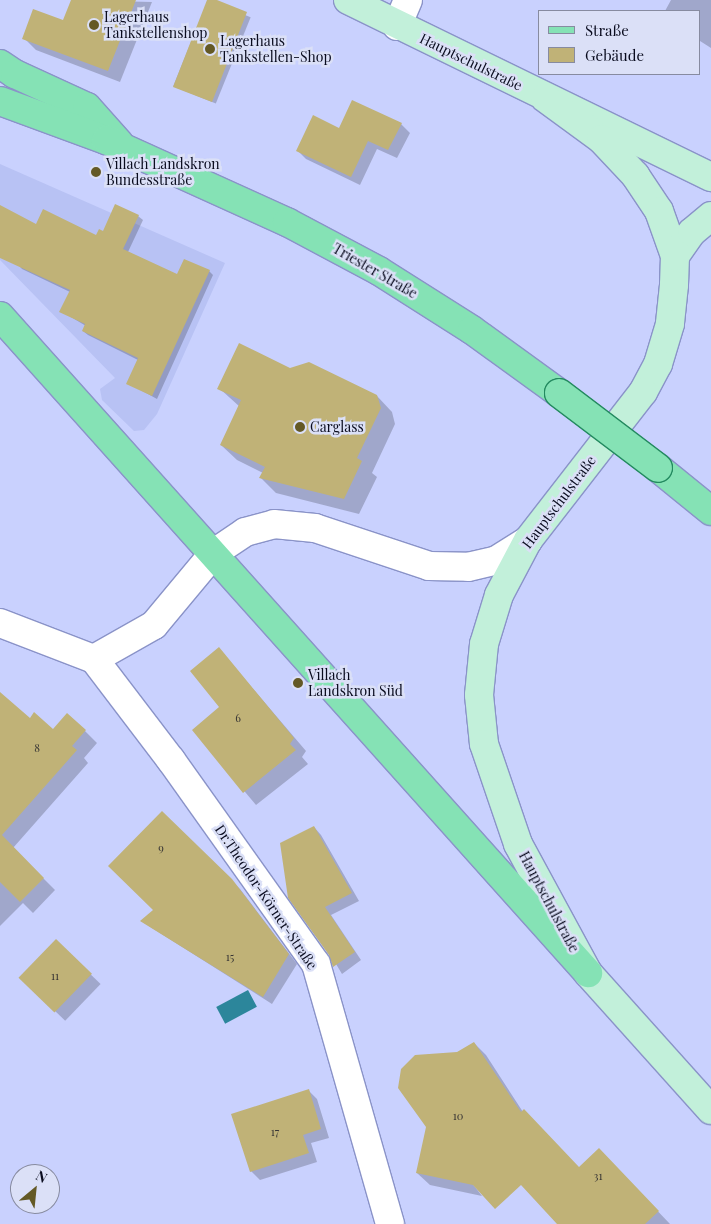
<!DOCTYPE html>
<html>
<head>
<meta charset="utf-8">
<style>
	body { margin:0 }
	#map { position:relative; width:711px; height:1224px; overflow:hidden; background:#c9d1fe; font-family:"Playfair Display",serif }
	div>[style] { position:absolute }
	[style*='--x'] { left:calc(var(--x)*1px); top:calc(var(--y)*1px); width:calc(var(--w)*1px); rotate:calc(var(--a)*1deg) }
	.built>* { inset:0; background:#b8c2f4 }
	.water>* { inset:0; background:#2c869b; transform-origin:0 0 }
	.shadow>* { inset:0; background:#0003; transform-origin:0 0 }
	.building>* { inset:0; background:#c0b277; transform-origin:0 0 }
	.roads { filter:drop-shadow(1px 0 #8a93c8) drop-shadow(-1px 0 #8a93c8) drop-shadow(0 1px #8a93c8) drop-shadow(0 -1px #8a93c8) }
	.street>* { height:28px; margin:-14px; padding:0 14px; transform-origin:14px; border-radius:14px; background:#fff }
	.secondary>* { height:28px; margin:-14px; padding:0 14px; transform-origin:14px; border-radius:14px; background:#c2f0da }
	.primary>* { height:28px; margin:-14px; padding:0 14px; transform-origin:14px; border-radius:14px; background:#85e2b5 }
	.bridges { filter:drop-shadow(1px 0 #248a60) drop-shadow(-1px 0 #248a60) drop-shadow(0 1px #248a60) drop-shadow(0 -1px #248a60) }
	.primary-bridge>* { height:28px; margin:-14px; padding:0 14px; transform-origin:14px; border-radius:14px; background:#85e2b5 }
	.dots>* { width:14px; height:14px; translate:-50% -50%; box-sizing:border-box; border:2px solid #dbe0f7; border-radius:50% }
	span { translate:-50% -50%; white-space:nowrap; text-align:center; line-height:1.15; -webkit-text-stroke:5px #dbe0f7; paint-order:stroke }
	.number-label { font-size:11px; color:#373534 }
	.number-label span { -webkit-text-stroke-width:0 }
	.poi-label { font-size:14px; color:#090b1e }
	.left { translate:0 -50%; text-align:left }
	.street-label { font-size:14px; color:#090b1e }
	.legend { position:absolute; left:538px; top:10px; width:162px; height:65px; box-sizing:border-box; background:#dbe0f7; border:1px solid #878ba0; margin:0; padding:6px 9px; list-style:none; font-size:15px; color:#090b1e }
	.legend li { display:flex; align-items:center; gap:10px; height:25px }
	.legend b { width:25px; border:1px solid #878ba0 }
	.north { position:absolute; left:10px; top:1164px; width:50px; height:50px; box-sizing:border-box; background:#dbe0f7; border:1px solid #878ba0; border-radius:50%; rotate:28deg; font-size:14px; font-weight:700; line-height:20px; text-align:center; color:#090b1e }
	.north::after { content:''; display:block; margin:auto; width:18px; height:22px; background:#645925; clip-path:polygon(50% 0,100% 100%,50% 72%,0 100%) }
</style>
</head>
<body>
<div id="map">
	<div class="built">
		<div style="clip-path:polygon(0 164px,225px 263px,157px 414px,144px 430px,134px 431px,102px 400px,100px 389px,115px 378px,0 260px)"></div>
	</div>
	<div class="water">
		<div style="left:248px;top:990px;width:19px;height:36px;rotate:62deg"></div>
	</div>
	<div class="shadow">
		<div style="clip-path:polygon(73px 0,152px 2px,120px 82px,36px 50px,24px 38px,64px 22px)"></div>
		<div style="left:208px;top:0;width:46px;height:93px;rotate:22deg"></div>
		<div style="clip-path:polygon(671px 0,711px 0,711px 48px,700px 41px,700px 11px,665px 11px)"></div>
		<div style="clip-path:polygon(401px 124px,410px 133px,397px 158px,377px 149px,360px 185px,306px 159px,298px 151px,339px 129px)"></div>
		<div style="clip-path:polygon(0 206px,37px 226px,96px 237px,138px 216px,143px 220px,128px 252px,177px 275px,209px 271px,213px 275px,157px 399px,128px 383px,138px 360px,88px 335px,83px 331px,86px 326px,61px 311px,70px 292px,22px 269px,0 244px)"></div>
		<div style="clip-path:polygon(290px 369px,377px 396px,392px 412px,395px 424px,372px 473px,377px 477px,359px 514px,276px 493px,261px 478px,263px 473px,237px 460px,221px 445px,240px 407px,219px 388px)"></div>
		<div style="clip-path:polygon(219px 649px,306px 751px,302px 757px,308px 764px,256px 805px,193px 730px,221px 707px)"></div>
		<div style="clip-path:polygon(0 698px,30px 720px,53px 730px,85px 731px,97px 743px,84px 758px,88px 763px,13px 848px,55px 890px,33px 913px,23px 903px,0 926px)"></div>
		<div style="clip-path:polygon(162px 813px,240px 889px,297px 964px,272px 1004px,141px 921px,155px 910px)"></div>
		<div style="clip-path:polygon(314px 827px,321px 835px,359px 901px,331px 915px,361px 960px,342px 974px,330px 954px)"></div>
		<div style="left:56px;top:941px;width:62px;height:51px;rotate:44deg"></div>
		<div style="clip-path:polygon(474px 1043px,486px 1055px,523px 1112px,580px 1169px,611px 1162px,670px 1224px,559px 1224px,488px 1148px,462px 1170px,482px 1196px,430px 1185px,417px 1173px,458px 1053px)"></div>
		<div style="clip-path:polygon(308px 1090px,317px 1099px,329px 1138px,311px 1143px,317px 1162px,260px 1180px,251px 1171px)"></div>
	</div>
	<div class="building">
		<div style="clip-path:polygon(71px 0,136px 0,108px 71px,22px 39px,33px 9px,63px 20px)"></div>
		<div style="clip-path:polygon(207px 0,217px 0,247px 12px,212px 102px,173px 87px)"></div>
		<div style="clip-path:polygon(352px 100px,402px 123px,388px 150px,368px 141px,351px 177px,296px 151px,313px 115px,339px 128px)"></div>
		<div style="clip-path:polygon(115px 204px,139px 215px,123px 249px,177px 274px,184px 259px,210px 270px,152px 396px,126px 384px,138px 358px,82px 331px,85px 324px,59px 312px,70px 290px,0 258px,0 205px,36px 224px,43px 209px,96px 235px,99px 229px,103px 231px)"></div>
		<div style="clip-path:polygon(239px 343px,290px 368px,309px 362px,377px 395px,381px 408px,357px 458px,362px 461px,344px 499px,259px 478px,265px 467px,220px 445px,241px 400px,217px 389px)"></div>
		<div style="clip-path:polygon(219px 647px,294px 738px,290px 744px,296px 750px,243px 793px,192px 730px,219px 707px,190px 671px)"></div>
		<div style="clip-path:polygon(0 692px,30px 718px,34px 712px,53px 729px,67px 713px,86px 730px,72px 746px,77px 750px,2px 835px,44px 878px,20px 902px,0 882px)"></div>
		<div style="clip-path:polygon(162px 811px,232px 879px,289px 954px,263px 997px,140px 921px,153px 910px,108px 866px)"></div>
		<div style="clip-path:polygon(314px 826px,352px 893px,325px 907px,355px 952px,333px 967px,329px 955px,288px 898px,280px 843px)"></div>
		<div style="left:56px;top:939px;width:50px;height:54px;rotate:44deg"></div>
		<div style="clip-path:polygon(474px 1042px,521px 1112px,524px 1109px,579px 1167px,599px 1148px,659px 1211px,645px 1224px,557px 1224px,521px 1185px,495px 1209px,473px 1185px,416px 1173px,426px 1127px,398px 1088px,401px 1069px,415px 1055px,457px 1052px)"></div>
		<div style="clip-path:polygon(309px 1089px,321px 1129px,303px 1135px,309px 1153px,250px 1172px,231px 1114px)"></div>
	</div>
	<div class="roads">
		<div class="street">
			<div style="--x:397;--y:26;--w:28;--a:-67"></div>
			<div style="--x:0;--y:623;--w:101;--a:21"></div>
			<div style="--x:94;--y:659;--w:69;--a:-29.5"></div>
			<div style="--x:154;--y:625;--w:94;--a:-50.2"></div>
			<div style="--x:214;--y:553;--w:37;--a:-34"></div>
			<div style="--x:245;--y:532;--w:30;--a:-15"></div>
			<div style="--x:274;--y:524;--w:41;--a:5.6"></div>
			<div style="--x:315;--y:528;--w:120;--a:18.4"></div>
			<div style="--x:429;--y:566;--w:39;--a:1"></div>
			<div style="--x:468;--y:567;--w:28;--a:-13"></div>
			<div style="--x:495;--y:561;--w:39;--a:-32"></div>
			<div style="--x:94;--y:659;--w:127;--a:52.7"></div>
			<div style="--x:171;--y:760;--w:250;--a:54.6"></div>
			<div style="--x:316;--y:964;--w:270;--a:74.1"></div>
		</div>
		<div class="secondary">
			<div style="--x:348;--y:0;--w:404;--a:26"></div>
			<div style="--x:545;--y:98;--w:69;--a:36.2"></div>
			<div style="--x:601;--y:139;--w:50;--a:46.6"></div>
			<div style="--x:635;--y:175;--w:43;--a:56.3"></div>
			<div style="--x:659;--y:211;--w:48;--a:70.4"></div>
			<div style="--x:675;--y:256;--w:29;--a:92"></div>
			<div style="--x:674;--y:285;--w:39;--a:96"></div>
			<div style="--x:670;--y:324;--w:42;--a:106.7"></div>
			<div style="--x:658;--y:364;--w:32;--a:118"></div>
			<div style="--x:643;--y:392;--w:187;--a:127.8"></div>
			<div style="--x:528;--y:540;--w:62;--a:117.8"></div>
			<div style="--x:499;--y:595;--w:51;--a:107"></div>
			<div style="--x:484;--y:644;--w:51;--a:95.6"></div>
			<div style="--x:479;--y:695;--w:49;--a:84.2"></div>
			<div style="--x:484;--y:744;--w:106;--a:71.2"></div>
			<div style="--x:518;--y:844;--w:147;--a:61.5"></div>
			<div style="--x:588;--y:973;--w:184;--a:48.1"></div>
			<div style="--x:675;--y:256;--w:29;--a:-55"></div>
			<div style="--x:692;--y:232;--w:25;--a:-40"></div>
		</div>
		<div class="primary">
			<div style="--x:0;--y:64;--w:18;--a:34"></div>
			<div style="--x:15;--y:74;--w:79;--a:24.6"></div>
			<div style="--x:87;--y:107;--w:48;--a:48.4"></div>
			<div style="--x:0;--y:101;--w:113;--a:20.2"></div>
			<div style="--x:106;--y:140;--w:199;--a:24.4"></div>
			<div style="--x:287;--y:222;--w:104;--a:28"></div>
			<div style="--x:379;--y:271;--w:110;--a:32.4"></div>
			<div style="--x:472;--y:330;--w:107;--a:35.9"></div>
			<div style="--x:0;--y:316;--w:882;--a:48.17"></div>
			<div style="--x:658;--y:468;--w:68;--a:39.1"></div>
		</div>
	</div>
	<div class="bridges">
		<div class="primary-bridge">
			<div style="--x:559;--y:393;--w:124;--a:37.1"></div>
		</div>
	</div>
	<div class="dots">
		<div style="left:94px;top:25px;background:#645925"></div>
		<div style="left:210px;top:49px;background:#645925"></div>
		<div style="left:96px;top:172px;background:#645925"></div>
		<div style="left:300px;top:427px;background:#645925"></div>
		<div style="left:298px;top:683px;background:#645925"></div>
	</div>
	<div class="number-label">
		<span style="left:238px;top:718px">6</span>
		<span style="left:37px;top:748px">8</span>
		<span style="left:161px;top:848px">9</span>
		<span style="left:230px;top:957px">15</span>
		<span style="left:55px;top:976px">11</span>
		<span style="left:458px;top:1116px">10</span>
		<span style="left:275px;top:1132px">17</span>
		<span style="left:598px;top:1176px">31</span>
	</div>
	<div class="poi-label">
		<span class="left" style="left:104px;top:25px">Lagerhaus<br>Tankstellenshop</span>
		<span class="left" style="left:220px;top:49px">Lagerhaus<br>Tankstellen-Shop</span>
		<span class="left" style="left:106px;top:172px">Villach Landskron<br>Bundesstraße</span>
		<span class="left" style="left:310px;top:427px">Carglass</span>
		<span class="left" style="left:308px;top:683px">Villach<br>Landskron Süd</span>
	</div>
	<div class="street-label">
		<span style="left:471px;top:62px;rotate:26deg">Hauptschulstraße</span>
		<span style="left:375px;top:271px;rotate:30deg">Triester Straße</span>
		<span style="left:559px;top:502px;rotate:-53deg">Hauptschulstraße</span>
		<span style="left:266px;top:897px;rotate:56deg">Dr.Theodor-Körner-Straße</span>
		<span style="left:549px;top:902px;rotate:62deg">Hauptschulstraße</span>
	</div>
	<ul class="legend">
	<li><b style="height:6px;background:#85e2b5"></b>Straße</li>
	<li><b style="height:14px;background:#c0b277"></b>Gebäude</li>
	</ul>
	<div class="north">N</div>
</div>
</body>
</html>
